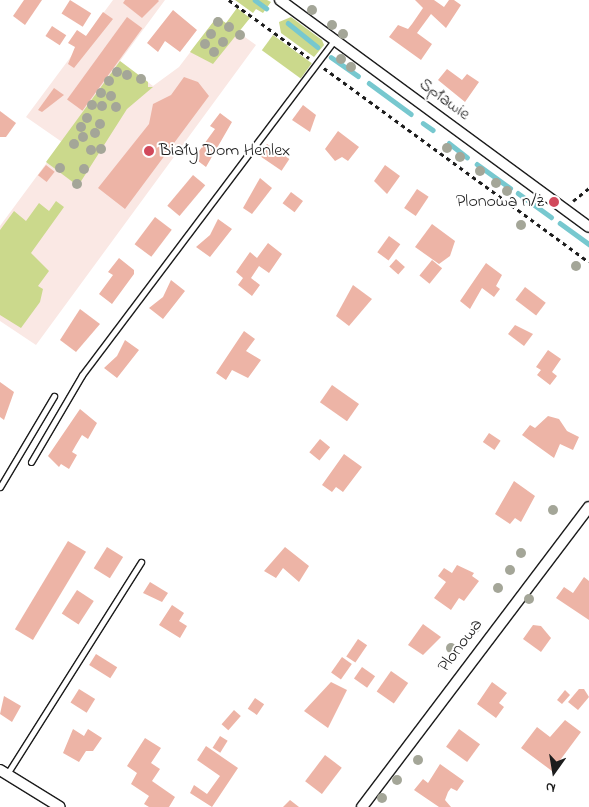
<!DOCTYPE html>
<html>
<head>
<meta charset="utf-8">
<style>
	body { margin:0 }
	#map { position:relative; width:589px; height:807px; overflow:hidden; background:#fff; font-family:"Indie Flower",sans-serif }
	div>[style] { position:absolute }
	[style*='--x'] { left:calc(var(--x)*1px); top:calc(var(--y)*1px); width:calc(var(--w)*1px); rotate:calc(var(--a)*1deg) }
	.built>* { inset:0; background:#fae8e4 }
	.green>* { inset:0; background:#cbd98c; transform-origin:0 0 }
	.stream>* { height:4.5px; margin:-2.25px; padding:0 2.25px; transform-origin:2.25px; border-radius:2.25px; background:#77c8cf }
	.building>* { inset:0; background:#edb4a6; transform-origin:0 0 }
	.path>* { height:2.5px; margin-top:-1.25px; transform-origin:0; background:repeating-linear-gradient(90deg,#1c1c1c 0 4px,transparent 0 8px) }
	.roads { filter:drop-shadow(1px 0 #1c1c1c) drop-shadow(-1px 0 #1c1c1c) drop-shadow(0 1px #1c1c1c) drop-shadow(0 -1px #1c1c1c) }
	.service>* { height:5px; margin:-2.5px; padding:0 2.5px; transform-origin:2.5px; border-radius:2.5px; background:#fff }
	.minor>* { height:10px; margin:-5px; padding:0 5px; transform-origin:5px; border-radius:5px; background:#fff }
	.trees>* { width:10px; height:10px; margin:-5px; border-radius:50%; background:#a4a698 }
	.dots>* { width:14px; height:14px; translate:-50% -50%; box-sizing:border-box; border:2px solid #fff; border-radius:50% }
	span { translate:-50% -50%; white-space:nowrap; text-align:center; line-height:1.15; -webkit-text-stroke:4px #fff; paint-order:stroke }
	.street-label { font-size:18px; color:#1c1c1c }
	.poi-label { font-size:18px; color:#1c1c1c }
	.left { translate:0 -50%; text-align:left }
	.right { translate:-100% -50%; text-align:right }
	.north { position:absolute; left:529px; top:747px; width:50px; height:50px; -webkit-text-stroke:4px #fff; paint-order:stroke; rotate:193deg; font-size:14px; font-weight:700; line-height:20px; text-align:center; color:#1c1c1c }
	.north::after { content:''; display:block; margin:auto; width:18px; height:22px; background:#1c1c1c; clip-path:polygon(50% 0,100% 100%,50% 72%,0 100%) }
</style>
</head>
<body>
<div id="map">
	<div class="built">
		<div style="clip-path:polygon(113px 0,165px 0,120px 61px,153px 86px,179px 67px,217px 17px,256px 45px,36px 345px,0 321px,0 226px,62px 142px,26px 117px)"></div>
	</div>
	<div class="green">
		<div style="clip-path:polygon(235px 0,267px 0,271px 2px,263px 13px,256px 9px,253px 13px)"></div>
		<div style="clip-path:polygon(237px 8px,250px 18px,213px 64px,190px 52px,217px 17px,226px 23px)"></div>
		<div style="clip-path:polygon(291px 17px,322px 40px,324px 45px,314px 57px,281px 33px,279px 22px)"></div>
		<div style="left:273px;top:35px;width:48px;height:19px;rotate:36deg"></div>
		<div style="clip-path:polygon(120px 61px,148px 82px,148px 87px,153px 87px,127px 109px,78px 186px,46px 162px)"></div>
		<div style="clip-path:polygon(56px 201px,64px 207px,31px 253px,49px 271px,38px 286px,43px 289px,40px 302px,21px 328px,0 315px,0 230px,14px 211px,26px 221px,39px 203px,49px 211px)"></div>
	</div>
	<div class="stream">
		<div style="--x:255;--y:0;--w:14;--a:36"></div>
		<div style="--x:288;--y:23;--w:38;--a:39"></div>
		<div style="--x:331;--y:57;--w:33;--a:35"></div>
		<div style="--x:369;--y:83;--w:52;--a:36.4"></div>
		<div style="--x:423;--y:123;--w:12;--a:35"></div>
		<div style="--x:449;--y:143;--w:23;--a:38"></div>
		<div style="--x:477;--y:164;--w:41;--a:36"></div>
		<div style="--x:518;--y:193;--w:41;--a:36"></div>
		<div style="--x:560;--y:223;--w:36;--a:36"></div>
	</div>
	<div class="building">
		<div style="clip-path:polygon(24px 0,42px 0,25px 25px,13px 16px)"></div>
		<div style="left:70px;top:0;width:25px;height:16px;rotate:32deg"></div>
		<div style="clip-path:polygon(125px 0,158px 0,159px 1px,142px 18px,123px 3px)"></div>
		<div style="clip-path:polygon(415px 0,434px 0,444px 7px,449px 0,454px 0,461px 5px,446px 28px,431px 14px,417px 33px,432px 44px,421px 60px,389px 37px,398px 25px,408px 29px,412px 24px,423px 8px)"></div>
		<div style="clip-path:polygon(173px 10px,197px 30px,180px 52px,165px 41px,158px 52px,147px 43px)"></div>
		<div style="clip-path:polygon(103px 12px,113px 19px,74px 68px,68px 64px,75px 47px,68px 43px,77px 30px,86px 36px)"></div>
		<div style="left:127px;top:17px;width:19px;height:102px;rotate:36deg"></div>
		<div style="left:52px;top:26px;width:17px;height:12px;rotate:33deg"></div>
		<div style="clip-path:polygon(447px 69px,462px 80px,467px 74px,479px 82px,465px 102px,438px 80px)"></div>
		<div style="clip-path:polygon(184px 77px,198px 82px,209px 96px,125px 209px,98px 188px,149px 124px,153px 104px,171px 95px)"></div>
		<div style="clip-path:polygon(54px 88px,64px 95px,42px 112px,38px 110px)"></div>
		<div style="clip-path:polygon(303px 105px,316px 115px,310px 132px,292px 120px)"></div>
		<div style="clip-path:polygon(0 111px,16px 123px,6px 137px,0 137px)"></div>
		<div style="clip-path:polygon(220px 113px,232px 122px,206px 167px,194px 158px,215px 129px,210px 126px)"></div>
		<div style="clip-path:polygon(338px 131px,359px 147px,348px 161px,342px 157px,335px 161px,325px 149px)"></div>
		<div style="left:267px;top:144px;width:27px;height:14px;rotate:34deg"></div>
		<div style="left:46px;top:165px;width:11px;height:13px;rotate:38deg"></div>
		<div style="clip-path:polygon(385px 165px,400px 176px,387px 194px,374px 181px)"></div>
		<div style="left:193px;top:175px;width:16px;height:40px;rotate:40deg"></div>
		<div style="clip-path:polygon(260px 178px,272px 188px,252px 214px,243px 208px)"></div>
		<div style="left:417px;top:189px;width:14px;height:23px;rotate:34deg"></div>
		<div style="left:291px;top:192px;width:15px;height:14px;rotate:37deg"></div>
		<div style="left:155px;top:217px;width:21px;height:34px;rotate:37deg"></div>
		<div style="clip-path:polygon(218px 219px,232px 229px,210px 257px,196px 247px,210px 235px)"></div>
		<div style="clip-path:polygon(432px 224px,455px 241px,450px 256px,439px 264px,415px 247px)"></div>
		<div style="left:389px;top:236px;width:14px;height:20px;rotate:36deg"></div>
		<div style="clip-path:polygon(268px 243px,282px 254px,269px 273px,259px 266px,251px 278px,260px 285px,252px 296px,238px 285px,243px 278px,236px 272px,250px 252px,257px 258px)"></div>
		<div style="clip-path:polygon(119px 258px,134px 270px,134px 274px,112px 304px,99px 294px,113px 275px,108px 272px)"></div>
		<div style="left:396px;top:259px;width:12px;height:10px;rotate:42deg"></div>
		<div style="left:432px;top:260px;width:13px;height:20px;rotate:39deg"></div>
		<div style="clip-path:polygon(486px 263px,502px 275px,496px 286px,500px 289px,494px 297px,482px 288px,470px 309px,460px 301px)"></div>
		<div style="clip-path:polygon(171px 280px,185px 291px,163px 319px,149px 308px,163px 297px)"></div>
		<div style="clip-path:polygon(353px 285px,372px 299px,349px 326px,336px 316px)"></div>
		<div style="left:525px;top:287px;width:26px;height:16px;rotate:37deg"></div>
		<div style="clip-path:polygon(80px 309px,100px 324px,76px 352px,60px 340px)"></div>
		<div style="clip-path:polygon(515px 325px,533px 334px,524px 346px,508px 334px)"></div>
		<div style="clip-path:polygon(244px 331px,255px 339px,246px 351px,261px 360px,248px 378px,232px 370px,226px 380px,216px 373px)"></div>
		<div style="clip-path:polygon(125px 340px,139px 350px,117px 378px,104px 368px,117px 356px)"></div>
		<div style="clip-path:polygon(548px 350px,561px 359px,552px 372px,557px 376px,550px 385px,537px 375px,541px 370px,536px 367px)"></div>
		<div style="clip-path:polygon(0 382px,14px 392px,4px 420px,0 417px)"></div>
		<div style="left:332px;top:385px;width:33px;height:21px;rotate:35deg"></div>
		<div style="clip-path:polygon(80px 409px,97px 423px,88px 439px,82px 435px,76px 445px,72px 452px,77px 455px,69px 469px,61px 464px,59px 467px,48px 456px)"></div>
		<div style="clip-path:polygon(548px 416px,559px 419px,567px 431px,579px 437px,573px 450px,560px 444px,554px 458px,522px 435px,530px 425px,535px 428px)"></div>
		<div style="left:489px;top:433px;width:14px;height:11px;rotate:34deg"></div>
		<div style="left:320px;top:439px;width:13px;height:17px;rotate:39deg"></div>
		<div style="clip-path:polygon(344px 454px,362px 467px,343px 492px,336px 487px,332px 492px,322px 485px)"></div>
		<div style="clip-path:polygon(514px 481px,535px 496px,521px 522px,515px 518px,510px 524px,495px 514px)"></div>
		<div style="left:68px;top:541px;width:21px;height:103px;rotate:31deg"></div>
		<div style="left:107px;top:547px;width:19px;height:25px;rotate:32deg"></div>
		<div style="clip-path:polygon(285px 547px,309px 566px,299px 582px,283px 568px,276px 578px,264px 571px)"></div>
		<div style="clip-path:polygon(457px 565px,474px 573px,472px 576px,479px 581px,464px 601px,459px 598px,451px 610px,434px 598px,446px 582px,438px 576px,444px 568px,452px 573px)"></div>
		<div style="clip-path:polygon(584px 577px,589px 581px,589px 620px,556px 598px,564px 587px,573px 593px)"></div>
		<div style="clip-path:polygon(150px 582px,168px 593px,162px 602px,143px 593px)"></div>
		<div style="left:77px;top:590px;width:20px;height:28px;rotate:33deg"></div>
		<div style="clip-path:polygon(172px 605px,184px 613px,179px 621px,187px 626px,180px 638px,159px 625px)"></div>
		<div style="clip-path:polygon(423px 624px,441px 637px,423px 655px,408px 645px)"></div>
		<div style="clip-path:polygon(533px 625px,541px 626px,551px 638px,541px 652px,523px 639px)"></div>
		<div style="left:358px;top:639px;width:11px;height:21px;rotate:34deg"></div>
		<div style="left:96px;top:654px;width:25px;height:13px;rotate:32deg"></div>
		<div style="left:342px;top:657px;width:12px;height:19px;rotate:35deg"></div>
		<div style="left:362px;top:667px;width:16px;height:14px;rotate:35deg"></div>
		<div style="left:391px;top:671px;width:21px;height:25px;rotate:35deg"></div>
		<div style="clip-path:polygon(331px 682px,347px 690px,328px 728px,304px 711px)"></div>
		<div style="clip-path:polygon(492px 682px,507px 693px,499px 703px,504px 707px,496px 718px,477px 704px)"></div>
		<div style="left:79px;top:689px;width:19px;height:16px;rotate:32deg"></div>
		<div style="clip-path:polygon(579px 689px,584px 689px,589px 697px,578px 710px,568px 702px)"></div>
		<div style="clip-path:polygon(565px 690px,570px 695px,562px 704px,557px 700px)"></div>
		<div style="clip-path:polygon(4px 696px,21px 706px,12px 722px,0 714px)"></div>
		<div style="left:255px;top:698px;width:11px;height:13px;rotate:34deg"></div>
		<div style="left:234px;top:710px;width:9px;height:19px;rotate:41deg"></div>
		<div style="clip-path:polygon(565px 720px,581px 732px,552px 771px,521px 748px,537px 727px,550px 737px)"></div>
		<div style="clip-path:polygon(73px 729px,84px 736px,88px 729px,102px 738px,93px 751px,86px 751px,79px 762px,63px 753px)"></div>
		<div style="left:459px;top:729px;width:26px;height:22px;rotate:36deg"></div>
		<div style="left:220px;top:736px;width:9px;height:14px;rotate:32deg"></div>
		<div style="clip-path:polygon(145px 738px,161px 748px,151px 763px,160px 769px,152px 781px,175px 797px,169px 807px,149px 807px,144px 804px,149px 796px,131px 784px,137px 773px,127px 766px)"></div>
		<div style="clip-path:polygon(206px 746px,238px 768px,212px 807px,190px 793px,194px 785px,207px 794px,220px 776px,197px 760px)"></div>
		<div style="left:325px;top:755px;width:21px;height:33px;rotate:37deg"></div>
		<div style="clip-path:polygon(440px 764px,464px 781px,457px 791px,451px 788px,448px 792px,445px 800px,451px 807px,439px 807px,414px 790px,423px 779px,428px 783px)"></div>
		<div style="clip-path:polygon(290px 800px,299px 807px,283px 807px)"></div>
	</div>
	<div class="path">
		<div style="--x:229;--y:0;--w:99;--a:35.9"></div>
		<div style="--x:324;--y:68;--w:328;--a:36.2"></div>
		<div style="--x:573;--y:201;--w:21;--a:-39"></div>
	</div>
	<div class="roads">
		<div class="service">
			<div style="--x:31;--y:462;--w:101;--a:-59.6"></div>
			<div style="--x:82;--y:375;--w:419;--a:-53"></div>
			<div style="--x:0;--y:487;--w:106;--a:-59.3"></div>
			<div style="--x:7;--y:774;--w:251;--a:-57.7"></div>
		</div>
		<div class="minor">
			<div style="--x:280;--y:0;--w:383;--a:36.3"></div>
			<div style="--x:0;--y:770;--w:70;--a:31.7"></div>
			<div style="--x:362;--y:807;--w:376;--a:-52.9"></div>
		</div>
	</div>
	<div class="trees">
		<div style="left:312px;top:10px"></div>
		<div style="left:218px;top:22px"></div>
		<div style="left:332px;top:25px"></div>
		<div style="left:229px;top:27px"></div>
		<div style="left:211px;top:34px"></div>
		<div style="left:343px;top:34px"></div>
		<div style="left:240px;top:35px"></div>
		<div style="left:223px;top:42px"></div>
		<div style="left:205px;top:44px"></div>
		<div style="left:214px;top:52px"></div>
		<div style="left:341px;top:59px"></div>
		<div style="left:351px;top:67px"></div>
		<div style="left:117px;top:72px"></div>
		<div style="left:127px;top:75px"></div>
		<div style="left:141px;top:79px"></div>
		<div style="left:109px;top:81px"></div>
		<div style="left:101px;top:93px"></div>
		<div style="left:111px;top:96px"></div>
		<div style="left:92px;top:105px"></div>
		<div style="left:102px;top:106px"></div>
		<div style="left:116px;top:107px"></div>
		<div style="left:87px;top:118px"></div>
		<div style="left:100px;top:124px"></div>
		<div style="left:81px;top:127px"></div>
		<div style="left:95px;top:133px"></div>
		<div style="left:83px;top:137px"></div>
		<div style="left:74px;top:144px"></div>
		<div style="left:447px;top:148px"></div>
		<div style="left:101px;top:149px"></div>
		<div style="left:91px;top:150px"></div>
		<div style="left:460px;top:157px"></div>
		<div style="left:60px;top:168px"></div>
		<div style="left:84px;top:169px"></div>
		<div style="left:480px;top:171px"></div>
		<div style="left:496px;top:183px"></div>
		<div style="left:77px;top:184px"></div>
		<div style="left:507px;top:191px"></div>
		<div style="left:521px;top:225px"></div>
		<div style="left:576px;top:266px"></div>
		<div style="left:553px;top:510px"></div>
		<div style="left:521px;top:553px"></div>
		<div style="left:510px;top:570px"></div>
		<div style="left:498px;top:588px"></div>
		<div style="left:529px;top:599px"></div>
		<div style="left:475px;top:628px"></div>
		<div style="left:451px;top:648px"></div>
		<div style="left:418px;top:760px"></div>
		<div style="left:397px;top:780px"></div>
		<div style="left:382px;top:798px"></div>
	</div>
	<div class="dots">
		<div style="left:149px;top:151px;background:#d1495b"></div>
		<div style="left:554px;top:202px;background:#d1495b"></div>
	</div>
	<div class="street-label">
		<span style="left:444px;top:100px;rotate:36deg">Spławie</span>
		<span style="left:461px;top:646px;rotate:-53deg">Plonowa</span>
	</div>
	<div class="poi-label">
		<span class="left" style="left:159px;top:151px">Biały Dom Henlex</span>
		<span class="right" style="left:544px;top:202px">Plonowa n/ż</span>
	</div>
	<div class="north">N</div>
</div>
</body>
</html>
